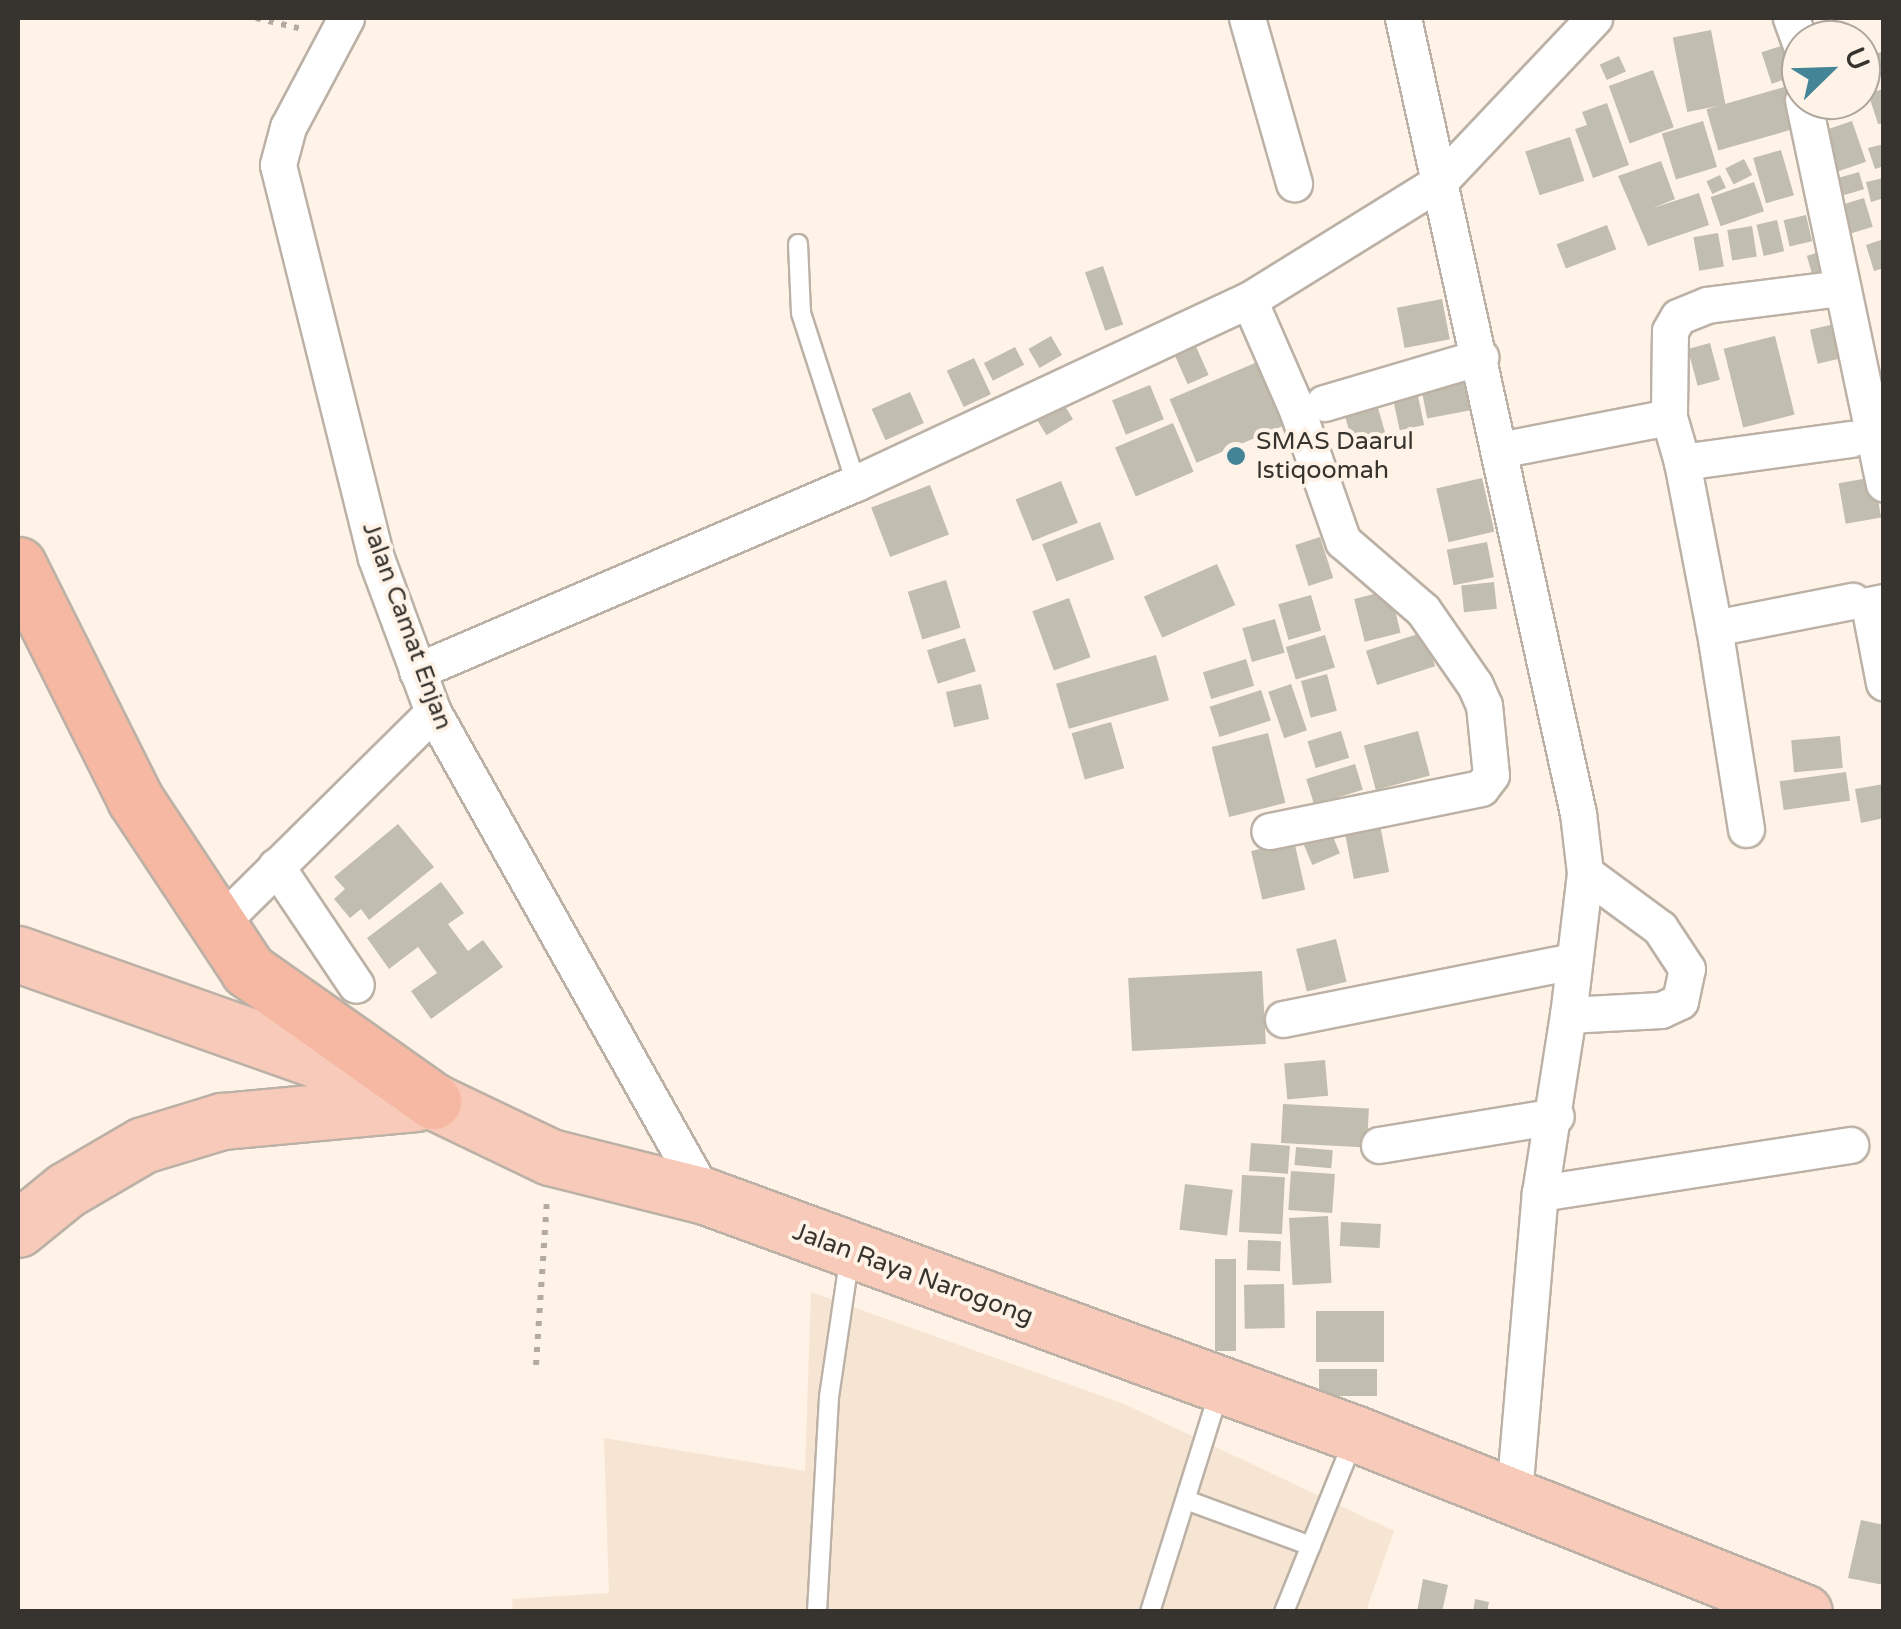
<!DOCTYPE html>
<html>
<head>
<meta charset="utf-8">
<style>
	body { margin:0 }
	#map { position:relative; width:1901px; height:1629px; overflow:hidden; background:#fef3e6; font-family:"Varela Round",sans-serif }
	div>[style] { position:absolute }
	[style*='--x'] { left:calc(var(--x)*1px); top:calc(var(--y)*1px); width:calc(var(--w)*1px); rotate:calc(var(--a)*1deg) }
	.built>* { inset:0; background:#f6e5d3 }
	.building>* { inset:0; background:#c1beaf; transform-origin:0 0 }
	.path>* { height:6px; margin-top:-3px; transform-origin:0; background:repeating-linear-gradient(90deg,#b3aba1 0 5px,transparent 0 13px) }
	.roads { filter:drop-shadow(2px 0 #bcb1a6) drop-shadow(-2px 0 #bcb1a6) drop-shadow(0 2px #bcb1a6) drop-shadow(0 -2px #bcb1a6) }
	.service>* { height:18px; margin:-9px; padding:0 9px; transform-origin:9px; border-radius:9px; background:#fff }
	.minor>* { height:35px; margin:-17.5px; padding:0 17.5px; transform-origin:17.5px; border-radius:17.5px; background:#fff }
	.primary>* { height:55px; margin:-27.5px; padding:0 27.5px; transform-origin:27.5px; border-radius:27.5px; background:#f8cab9 }
	.trunk>* { height:55px; margin:-27.5px; padding:0 27.5px; transform-origin:27.5px; border-radius:27.5px; background:#f6b8a2 }
	.dots>* { width:28px; height:28px; translate:-50% -50%; box-sizing:border-box; border:5px solid #fef3e6; border-radius:50% }
	span { translate:-50% -50%; white-space:nowrap; text-align:center; line-height:1.15; -webkit-text-stroke:8px #fef3e6; paint-order:stroke }
	.poi-label { font-size:25px; color:#37332e }
	.left { translate:0 -50%; text-align:left }
	.street-label { font-size:25px; color:#37332e }
	.frame { position:absolute; inset:0; border:20px solid #37332e; pointer-events:none }
	.north { position:absolute; left:1781px; top:20px; width:100px; height:100px; box-sizing:border-box; background:#fef3e6; border:2px solid #aea69c; border-radius:50%; rotate:67deg; font-size:28px; font-weight:700; line-height:40px; text-align:center; color:#37332e }
	.north::after { content:''; display:block; margin:auto; width:35px; height:45px; background:#438596; clip-path:polygon(50% 0,100% 100%,50% 72%,0 100%) }
</style>
</head>
<body>
<div id="map">
	<div class="built">
		<div style="clip-path:polygon(811px 1292px,1124px 1404px,1394px 1531px,1366px 1611px,513px 1612px,512px 1599px,609px 1593px,604px 1438px,805px 1471px)"></div>
	</div>
	<div class="building">
		<div style="left:1711px;top:30px;width:76px;height:39px;rotate:79deg"></div>
		<div style="left:1790px;top:43px;width:33px;height:30px;rotate:72deg"></div>
		<div style="clip-path:polygon(1884px 52px,1884px 74px,1861px 77px,1861px 55px)"></div>
		<div style="left:1619px;top:56px;width:17px;height:21px;rotate:66deg"></div>
		<div style="left:1653px;top:70px;width:61px;height:47px;rotate:70deg"></div>
		<div style="left:1791px;top:85px;width:43px;height:88px;rotate:74deg"></div>
		<div style="clip-path:polygon(1884px 89px,1884px 123px,1878px 124px,1868px 93px)"></div>
		<div style="clip-path:polygon(1607px 103px,1629px 165px,1593px 178px,1575px 129px,1587px 125px,1582px 112px)"></div>
		<div style="left:1703px;top:121px;width:48px;height:43px;rotate:73deg"></div>
		<div style="left:1852px;top:121px;width:43px;height:40px;rotate:71deg"></div>
		<div style="left:1570px;top:137px;width:46px;height:47px;rotate:72deg"></div>
		<div style="clip-path:polygon(1884px 144px,1884px 166px,1875px 169px,1868px 148px)"></div>
		<div style="left:1781px;top:150px;width:47px;height:29px;rotate:74deg"></div>
		<div style="left:1744px;top:159px;width:18px;height:21px;rotate:63deg"></div>
		<div style="clip-path:polygon(1661px 161px,1675px 199px,1653px 208px,1699px 193px,1709px 225px,1648px 246px,1618px 176px)"></div>
		<div style="left:1859px;top:172px;width:18px;height:33px;rotate:74deg"></div>
		<div style="left:1720px;top:175px;width:14px;height:15px;rotate:65deg"></div>
		<div style="clip-path:polygon(1884px 178px,1884px 198px,1871px 202px,1866px 182px)"></div>
		<div style="left:1754px;top:182px;width:31px;height:46px;rotate:71deg"></div>
		<div style="left:1864px;top:198px;width:30px;height:29px;rotate:73deg"></div>
		<div style="left:1806px;top:215px;width:27px;height:23px;rotate:77deg"></div>
		<div style="left:1777px;top:220px;width:32px;height:21px;rotate:77deg"></div>
		<div style="left:1607px;top:225px;width:26px;height:54px;rotate:69deg"></div>
		<div style="left:1752px;top:226px;width:31px;height:25px;rotate:81deg"></div>
		<div style="left:1718px;top:233px;width:34px;height:25px;rotate:80deg"></div>
		<div style="clip-path:polygon(1884px 239px,1884px 268px,1874px 271px,1866px 245px)"></div>
		<div style="left:1827px;top:250px;width:25px;height:21px;rotate:74deg"></div>
		<div style="left:1103px;top:266px;width:62px;height:19px;rotate:71deg"></div>
		<div style="left:1442px;top:299px;width:41px;height:46px;rotate:79deg"></div>
		<div style="left:1843px;top:322px;width:35px;height:34px;rotate:77deg"></div>
		<div style="left:1051px;top:336px;width:22px;height:26px;rotate:60deg"></div>
		<div style="left:1775px;top:336px;width:81px;height:53px;rotate:76deg"></div>
		<div style="left:1194px;top:342px;width:36px;height:23px;rotate:66deg"></div>
		<div style="left:1710px;top:343px;width:38px;height:23px;rotate:75deg"></div>
		<div style="left:1015px;top:347px;width:20px;height:35px;rotate:63deg"></div>
		<div style="left:1269px;top:357px;width:69px;height:108px;rotate:67deg"></div>
		<div style="left:974px;top:358px;width:40px;height:30px;rotate:65deg"></div>
		<div style="left:1468px;top:377px;width:33px;height:48px;rotate:79deg"></div>
		<div style="left:1415px;top:382px;width:44px;height:25px;rotate:78deg"></div>
		<div style="left:1150px;top:385px;width:37px;height:41px;rotate:68deg"></div>
		<div style="left:1056px;top:391px;width:33px;height:31px;rotate:59deg"></div>
		<div style="left:910px;top:392px;width:34px;height:42px;rotate:66deg"></div>
		<div style="left:1374px;top:394px;width:45px;height:34px;rotate:74deg"></div>
		<div style="left:1173px;top:423px;width:53px;height:63px;rotate:67deg"></div>
		<div style="left:1874px;top:477px;width:41px;height:36px;rotate:80deg"></div>
		<div style="left:1482px;top:478px;width:55px;height:47px;rotate:77deg"></div>
		<div style="left:1061px;top:481px;width:45px;height:49px;rotate:68deg"></div>
		<div style="left:930px;top:485px;width:53px;height:63px;rotate:69deg"></div>
		<div style="left:1100px;top:522px;width:40px;height:62px;rotate:69deg"></div>
		<div style="left:1320px;top:537px;width:43px;height:26px;rotate:72deg"></div>
		<div style="left:1487px;top:542px;width:36px;height:41px;rotate:79deg"></div>
		<div style="left:1217px;top:564px;width:45px;height:80px;rotate:66deg"></div>
		<div style="left:946px;top:580px;width:50px;height:40px;rotate:73deg"></div>
		<div style="left:1494px;top:582px;width:27px;height:33px;rotate:84deg"></div>
		<div style="left:1390px;top:590px;width:44px;height:37px;rotate:76deg"></div>
		<div style="left:1311px;top:595px;width:37px;height:34px;rotate:74deg"></div>
		<div style="left:1069px;top:598px;width:63px;height:39px;rotate:70deg"></div>
		<div style="left:1275px;top:619px;width:35px;height:34px;rotate:74deg"></div>
		<div style="left:1424px;top:632px;width:36px;height:61px;rotate:72deg"></div>
		<div style="left:1325px;top:635px;width:34px;height:41px;rotate:73deg"></div>
		<div style="left:965px;top:638px;width:35px;height:40px;rotate:72deg"></div>
		<div style="left:1156px;top:655px;width:47px;height:104px;rotate:74deg"></div>
		<div style="left:1246px;top:659px;width:28px;height:45px;rotate:73deg"></div>
		<div style="left:1327px;top:674px;width:38px;height:27px;rotate:75deg"></div>
		<div style="left:981px;top:684px;width:36px;height:36px;rotate:77deg"></div>
		<div style="left:1291px;top:684px;width:49px;height:24px;rotate:71deg"></div>
		<div style="left:1261px;top:690px;width:32px;height:54px;rotate:72deg"></div>
		<div style="left:1111px;top:722px;width:48px;height:41px;rotate:74deg"></div>
		<div style="left:1341px;top:731px;width:28px;height:35px;rotate:73deg"></div>
		<div style="left:1418px;top:731px;width:46px;height:56px;rotate:75deg"></div>
		<div style="left:1268px;top:733px;width:72px;height:58px;rotate:76deg"></div>
		<div style="left:1840px;top:736px;width:32px;height:49px;rotate:85deg"></div>
		<div style="left:1355px;top:764px;width:27px;height:51px;rotate:73deg"></div>
		<div style="left:1846px;top:772px;width:29px;height:67px;rotate:82deg"></div>
		<div style="clip-path:polygon(1884px 784px,1884px 818px,1861px 823px,1855px 789px)"></div>
		<div style="clip-path:polygon(398px 824px,434px 867px,369px 920px,361px 909px,350px 918px,334px 899px,345px 889px,334px 877px)"></div>
		<div style="left:1380px;top:825px;width:48px;height:36px;rotate:79deg"></div>
		<div style="left:1331px;top:832px;width:23px;height:30px;rotate:67deg"></div>
		<div style="left:1294px;top:841px;width:50px;height:44px;rotate:77deg"></div>
		<div style="clip-path:polygon(441px 882px,464px 913px,448px 924px,468px 951px,483px 940px,503px 967px,431px 1019px,411px 991px,437px 973px,418px 947px,389px 969px,367px 938px)"></div>
		<div style="left:1336px;top:939px;width:44px;height:41px;rotate:76deg"></div>
		<div style="left:1262px;top:971px;width:73px;height:134px;rotate:87deg"></div>
		<div style="left:1325px;top:1060px;width:36px;height:41px;rotate:85deg"></div>
		<div style="left:1283px;top:1104px;width:86px;height:39px;rotate:3deg"></div>
		<div style="left:1251px;top:1143px;width:39px;height:28px;rotate:4deg"></div>
		<div style="left:1296px;top:1147px;width:37px;height:18px;rotate:5deg"></div>
		<div style="left:1291px;top:1171px;width:44px;height:39px;rotate:4deg"></div>
		<div style="left:1242px;top:1175px;width:43px;height:57px;rotate:3deg"></div>
		<div style="left:1185px;top:1184px;width:48px;height:46px;rotate:7deg"></div>
		<div style="left:1328px;top:1216px;width:67px;height:39px;rotate:87deg"></div>
		<div style="left:1341px;top:1222px;width:40px;height:24px;rotate:3deg"></div>
		<div style="left:1248px;top:1240px;width:33px;height:30px;rotate:2deg"></div>
		<div style="left:1215px;top:1259px;width:21px;height:92px"></div>
		<div style="left:1284px;top:1284px;width:44px;height:40px;rotate:89deg"></div>
		<div style="left:1316px;top:1311px;width:68px;height:51px"></div>
		<div style="left:1319px;top:1369px;width:58px;height:27px"></div>
		<div style="clip-path:polygon(1861px 1520px,1884px 1525px,1884px 1585px,1848px 1578px)"></div>
		<div style="clip-path:polygon(1423px 1579px,1448px 1585px,1442px 1612px,1417px 1612px)"></div>
		<div style="clip-path:polygon(1475px 1599px,1489px 1602px,1487px 1612px,1473px 1612px)"></div>
	</div>
	<div class="path">
		<div style="--x:256;--y:18;--w:47;--a:13.4"></div>
		<div style="--x:536;--y:1365;--w:167;--a:-86.2"></div>
	</div>
	<div class="roads">
		<div class="service">
			<div style="--x:798;--y:244;--w:69;--a:87.5"></div>
			<div style="--x:801;--y:313;--w:179;--a:72.1"></div>
			<div style="--x:1186;--y:1500;--w:133;--a:20.2"></div>
			<div style="--x:817;--y:1612;--w:215;--a:-86.8"></div>
			<div style="--x:829;--y:1397;--w:145;--a:-81.6"></div>
			<div style="--x:1150;--y:1612;--w:235;--a:-72.6"></div>
			<div style="--x:1284;--y:1612;--w:187;--a:-68"></div>
		</div>
		<div class="minor">
			<div style="--x:346;--y:18;--w:123;--a:118"></div>
			<div style="--x:288;--y:127;--w:39;--a:105"></div>
			<div style="--x:278;--y:165;--w:405;--a:76"></div>
			<div style="--x:376;--y:558;--w:164;--a:69.7"></div>
			<div style="--x:433;--y:712;--w:555;--a:60.66"></div>
			<div style="--x:1247;--y:18;--w:172;--a:74.1"></div>
			<div style="--x:1403;--y:18;--w:814;--a:77.59"></div>
			<div style="--x:1578;--y:813;--w:60;--a:83.3"></div>
			<div style="--x:1585;--y:873;--w:143;--a:96.8"></div>
			<div style="--x:1791;--y:18;--w:29;--a:70"></div>
			<div style="--x:1803;--y:100;--w:392;--a:78.1"></div>
			<div style="--x:1825;--y:290;--w:119;--a:172.8"></div>
			<div style="--x:1707;--y:305;--w:31;--a:158"></div>
			<div style="--x:1678;--y:317;--w:16;--a:120"></div>
			<div style="--x:1670;--y:331;--w:86;--a:90.7"></div>
			<div style="--x:1669;--y:417;--w:47;--a:73.9"></div>
			<div style="--x:1682;--y:462;--w:170;--a:-7.8"></div>
			<div style="--x:1249;--y:300;--w:120;--a:66.4"></div>
			<div style="--x:1297;--y:410;--w:139;--a:70.7"></div>
			<div style="--x:1343;--y:541;--w:106;--a:40.8"></div>
			<div style="--x:1423;--y:610;--w:91;--a:55.3"></div>
			<div style="--x:1475;--y:685;--w:22;--a:66"></div>
			<div style="--x:1484;--y:705;--w:70;--a:84.3"></div>
			<div style="--x:1491;--y:775;--w:16;--a:128"></div>
			<div style="--x:1481;--y:788;--w:216;--a:168.5"></div>
			<div style="--x:1324;--y:403;--w:163;--a:-16.4"></div>
			<div style="--x:1499;--y:450;--w:173;--a:-11"></div>
			<div style="--x:1682;--y:462;--w:169;--a:79.1"></div>
			<div style="--x:1884;--y:602;--w:15;--a:169"></div>
			<div style="--x:1869;--y:605;--w:79;--a:79.1"></div>
			<div style="--x:417;--y:671;--w:478;--a:-23.2"></div>
			<div style="--x:856;--y:483;--w:434;--a:-25"></div>
			<div style="--x:1249;--y:300;--w:224;--a:-31.8"></div>
			<div style="--x:1439;--y:182;--w:226;--a:-46.6"></div>
			<div style="--x:1746;--y:829;--w:204;--a:-99"></div>
			<div style="--x:1714;--y:628;--w:141;--a:-11.1"></div>
			<div style="--x:276;--y:866;--w:143;--a:56.1"></div>
			<div style="--x:216;--y:927;--w:305;--a:-44.7"></div>
			<div style="--x:1283;--y:1019;--w:295;--a:-11.3"></div>
			<div style="--x:1379;--y:1145;--w:179;--a:-9.3"></div>
			<div style="--x:1540;--y:1193;--w:314;--a:-8.8"></div>
			<div style="--x:1514;--y:1494;--w:302;--a:-85.1"></div>
			<div style="--x:1540;--y:1193;--w:180;--a:-81.1"></div>
			<div style="--x:1568;--y:1015;--w:93;--a:-3.1"></div>
			<div style="--x:1661;--y:1010;--w:21;--a:-25"></div>
			<div style="--x:1680;--y:1001;--w:33;--a:-78"></div>
			<div style="--x:1687;--y:969;--w:49;--a:-123.4"></div>
			<div style="--x:1660;--y:928;--w:93;--a:-143.7"></div>
		</div>
		<div class="primary">
			<div style="--x:18;--y:954;--w:440;--a:19.5"></div>
			<div style="--x:433;--y:1101;--w:130;--a:25.6"></div>
			<div style="--x:550;--y:1157;--w:160;--a:14.1"></div>
			<div style="--x:705;--y:1196;--w:693;--a:20.08"></div>
			<div style="--x:1356;--y:1434;--w:482;--a:21.7"></div>
			<div style="--x:18;--y:1229;--w:62;--a:-39.1"></div>
			<div style="--x:66;--y:1190;--w:89;--a:-30.3"></div>
			<div style="--x:143;--y:1145;--w:83;--a:-16.9"></div>
			<div style="--x:222;--y:1121;--w:194;--a:-5.3"></div>
		</div>
		<div class="trunk">
			<div style="--x:18;--y:565;--w:262;--a:63.4"></div>
			<div style="--x:135;--y:799;--w:205;--a:56.5"></div>
			<div style="--x:248;--y:970;--w:227;--a:35.3"></div>
		</div>
	</div>
	<div class="dots">
		<div style="left:1236px;top:456px;background:#438596"></div>
	</div>
	<div class="poi-label">
		<span class="left" style="left:1256px;top:456px">SMAS Daarul<br>Istiqoomah</span>
	</div>
	<div class="street-label">
		<span style="left:407px;top:626px;rotate:70deg">Jalan Camat Enjan</span>
		<span style="left:913px;top:1274px;rotate:20deg">Jalan Raya Narogong</span>
	</div>
	<div class="frame"></div>
	<div class="north">U</div>
</div>
</body>
</html>
